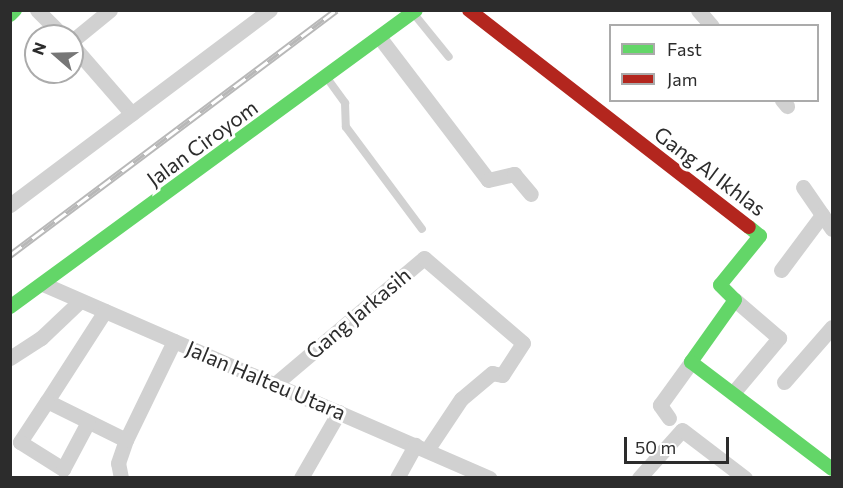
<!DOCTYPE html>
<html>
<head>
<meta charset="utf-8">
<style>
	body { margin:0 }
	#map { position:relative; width:843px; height:488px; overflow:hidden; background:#fff; font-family:Commissioner,sans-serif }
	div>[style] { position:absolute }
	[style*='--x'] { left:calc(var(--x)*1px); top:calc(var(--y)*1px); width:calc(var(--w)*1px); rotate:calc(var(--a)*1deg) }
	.lane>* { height:8px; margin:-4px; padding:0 4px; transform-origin:4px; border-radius:4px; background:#d1d1d1 }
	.street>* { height:15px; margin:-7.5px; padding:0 7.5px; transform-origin:7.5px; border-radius:7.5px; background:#d1d1d1 }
	.fast>* { height:14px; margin:-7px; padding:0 7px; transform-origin:7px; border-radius:7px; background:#63d668 }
	.jam>* { height:14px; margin:-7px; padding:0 7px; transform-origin:7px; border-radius:7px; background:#b3261e }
	.rail>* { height:7px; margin-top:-3.5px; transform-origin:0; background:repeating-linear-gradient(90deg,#fff 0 14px,#b8b8b8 0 28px); box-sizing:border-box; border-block:2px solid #b8b8b8 }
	span { translate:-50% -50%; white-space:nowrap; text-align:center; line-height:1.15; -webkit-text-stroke:6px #fff; paint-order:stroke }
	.street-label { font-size:21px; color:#2c2c2c }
	.frame { position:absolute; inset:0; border:12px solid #2c2c2c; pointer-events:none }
	.legend { position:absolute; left:609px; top:24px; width:210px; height:78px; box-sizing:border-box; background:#fff; border:2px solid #ababab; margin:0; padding:8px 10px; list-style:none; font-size:18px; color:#2c2c2c }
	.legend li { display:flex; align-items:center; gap:12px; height:30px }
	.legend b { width:30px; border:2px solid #ababab }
	.north { position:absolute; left:24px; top:24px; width:60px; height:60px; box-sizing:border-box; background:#fff; border:2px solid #ababab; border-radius:50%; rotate:290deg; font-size:16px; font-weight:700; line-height:24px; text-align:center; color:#2c2c2c }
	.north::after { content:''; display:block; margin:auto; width:21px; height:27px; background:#767676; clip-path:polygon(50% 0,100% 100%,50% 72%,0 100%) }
	.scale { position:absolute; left:624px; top:437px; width:105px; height:27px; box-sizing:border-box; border:3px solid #2c2c2c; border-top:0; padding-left:8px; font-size:18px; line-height:21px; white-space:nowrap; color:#2c2c2c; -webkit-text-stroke:4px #fff; paint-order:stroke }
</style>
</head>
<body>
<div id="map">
	<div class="lane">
		<div style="--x:414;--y:14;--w:55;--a:50.9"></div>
		<div style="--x:327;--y:78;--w:31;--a:54"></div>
		<div style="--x:345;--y:103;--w:24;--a:88"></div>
		<div style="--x:346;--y:127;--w:127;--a:53.3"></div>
	</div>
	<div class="street">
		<div style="--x:37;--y:10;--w:37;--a:45"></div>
		<div style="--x:698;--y:10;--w:21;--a:49"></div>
		<div style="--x:380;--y:38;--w:178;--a:52.7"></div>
		<div style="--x:488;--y:180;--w:27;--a:-13"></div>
		<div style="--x:514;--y:174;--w:26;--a:50"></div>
		<div style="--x:72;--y:41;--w:49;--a:-39.2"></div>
		<div style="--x:72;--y:45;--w:91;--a:49"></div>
		<div style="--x:782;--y:100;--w:8;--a:50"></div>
		<div style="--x:803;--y:187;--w:51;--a:55.4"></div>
		<div style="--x:10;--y:205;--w:325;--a:-36.9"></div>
		<div style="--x:781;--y:270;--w:69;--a:-53.3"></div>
		<div style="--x:43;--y:284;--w:487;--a:23.5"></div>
		<div style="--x:105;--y:311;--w:107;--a:122.8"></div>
		<div style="--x:47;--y:401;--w:88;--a:26.3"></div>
		<div style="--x:10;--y:358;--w:37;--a:-33"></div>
		<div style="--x:41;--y:338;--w:54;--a:-43.5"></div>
		<div style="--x:784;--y:382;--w:73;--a:-48.9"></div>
		<div style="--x:275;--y:384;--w:195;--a:-40.2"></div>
		<div style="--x:424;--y:258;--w:130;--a:40.6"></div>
		<div style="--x:523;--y:343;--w:38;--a:123"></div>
		<div style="--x:502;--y:375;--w:10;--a:-169"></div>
		<div style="--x:492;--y:373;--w:40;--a:140"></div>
		<div style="--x:461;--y:399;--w:61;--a:123.7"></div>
		<div style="--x:733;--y:393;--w:72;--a:-50.1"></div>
		<div style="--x:779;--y:338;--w:58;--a:-139.2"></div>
		<div style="--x:47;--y:401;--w:49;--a:123.4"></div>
		<div style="--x:20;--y:442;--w:51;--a:32.1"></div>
		<div style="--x:63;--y:469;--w:53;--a:-62"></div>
		<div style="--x:669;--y:418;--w:16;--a:-125"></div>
		<div style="--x:660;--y:405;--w:53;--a:-54.2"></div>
		<div style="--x:121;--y:478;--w:15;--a:-101"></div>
		<div style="--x:118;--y:463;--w:24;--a:-71"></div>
		<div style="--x:126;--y:440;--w:110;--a:-64.1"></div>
		<div style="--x:301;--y:478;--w:76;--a:-60.1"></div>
		<div style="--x:397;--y:478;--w:38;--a:-61"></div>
		<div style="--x:639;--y:478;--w:64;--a:-48.1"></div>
		<div style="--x:682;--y:430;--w:79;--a:37.3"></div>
	</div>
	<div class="fast">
		<div style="--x:10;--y:15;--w:7;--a:-45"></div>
		<div style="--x:749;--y:227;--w:14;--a:39"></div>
		<div style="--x:760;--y:236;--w:63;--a:129.2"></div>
		<div style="--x:720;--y:285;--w:21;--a:45"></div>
		<div style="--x:735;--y:300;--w:76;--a:125.4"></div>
		<div style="--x:691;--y:362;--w:177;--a:37.2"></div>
		<div style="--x:10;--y:307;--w:503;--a:-36.19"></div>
	</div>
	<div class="jam">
		<div style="--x:469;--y:10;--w:354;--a:37.8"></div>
	</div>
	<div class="rail">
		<div style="--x:10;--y:255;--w:408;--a:-36.9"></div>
	</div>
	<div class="street-label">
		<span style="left:202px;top:143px;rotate:-36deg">Jalan Ciroyom</span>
		<span style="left:710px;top:171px;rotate:37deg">Gang Al Ikhlas</span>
		<span style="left:358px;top:313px;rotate:-40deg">Gang Jarkasih</span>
		<span style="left:266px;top:380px;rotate:23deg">Jalan Halteu Utara</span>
	</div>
	<div class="frame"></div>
	<ul class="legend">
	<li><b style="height:8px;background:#63d668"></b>Fast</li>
	<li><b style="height:8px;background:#b3261e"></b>Jam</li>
	</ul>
	<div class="north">N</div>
	<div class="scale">50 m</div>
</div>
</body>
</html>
